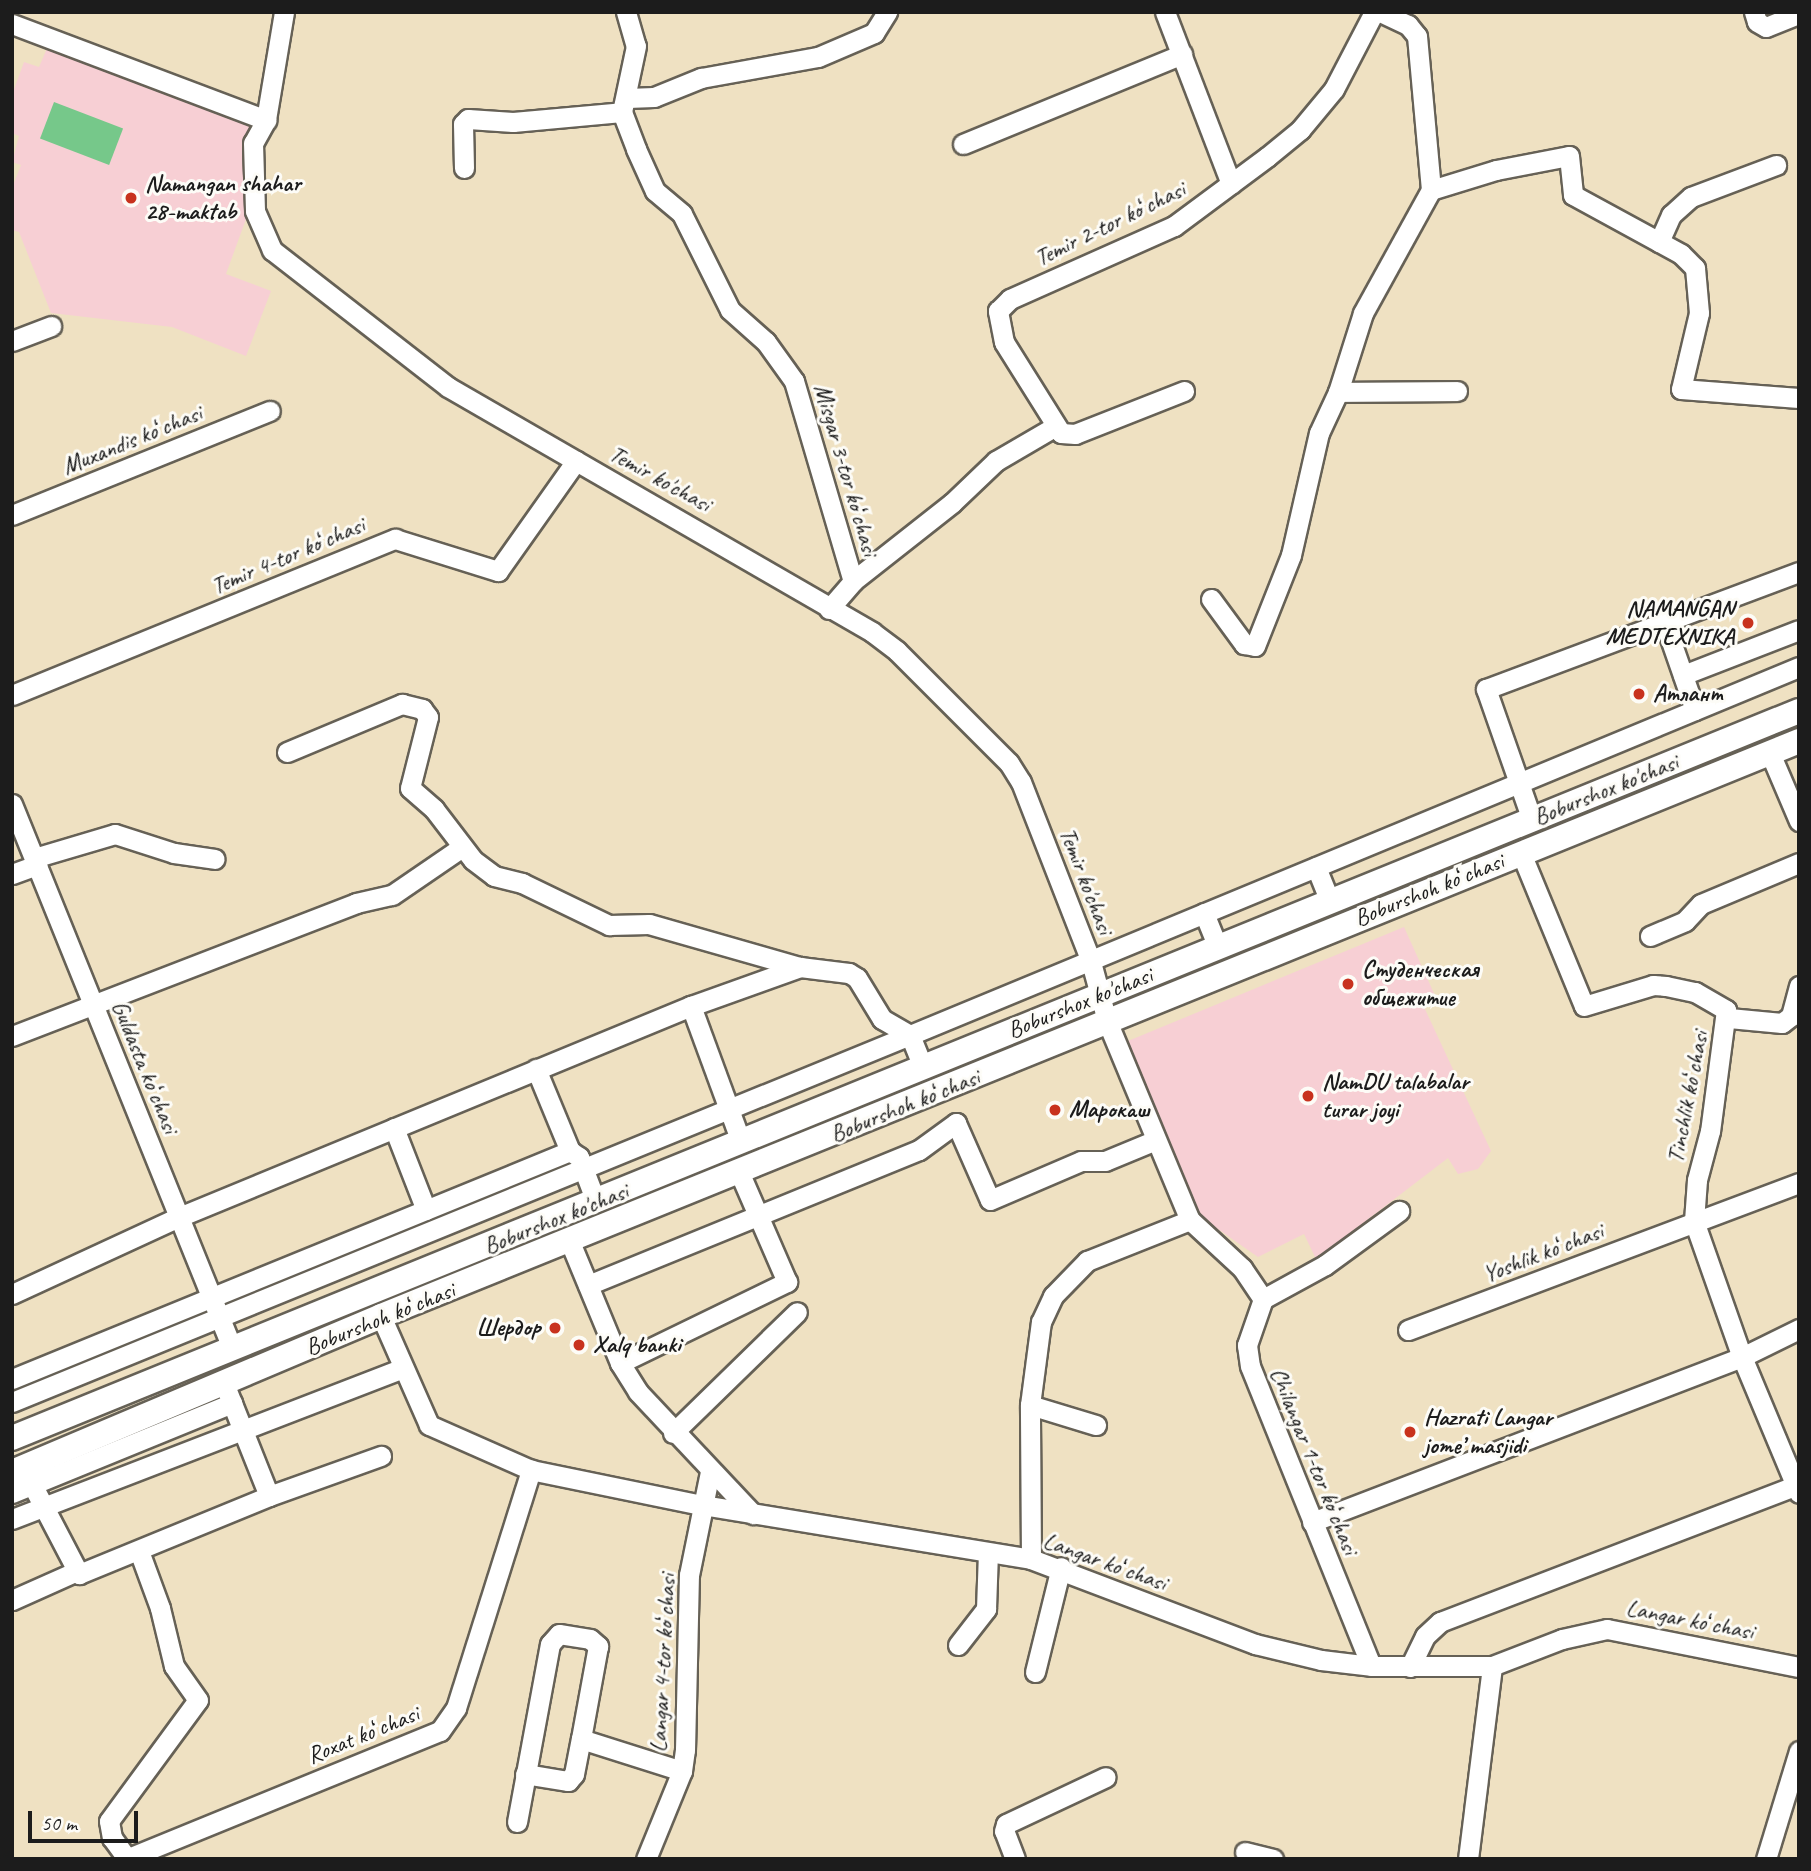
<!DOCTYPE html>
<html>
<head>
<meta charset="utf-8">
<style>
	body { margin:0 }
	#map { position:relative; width:1811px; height:1871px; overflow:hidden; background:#efe1c2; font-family:Caveat,sans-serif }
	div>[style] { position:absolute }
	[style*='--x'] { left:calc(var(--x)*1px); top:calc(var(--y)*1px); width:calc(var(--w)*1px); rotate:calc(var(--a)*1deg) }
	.built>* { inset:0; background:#f7cfd4 }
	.green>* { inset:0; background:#76c88a; transform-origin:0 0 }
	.roads { filter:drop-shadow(2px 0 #666156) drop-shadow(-2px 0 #666156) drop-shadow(0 2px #666156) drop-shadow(0 -2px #666156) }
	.minor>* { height:19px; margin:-9.5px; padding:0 9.5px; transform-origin:9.5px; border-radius:9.5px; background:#fff }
	.major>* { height:24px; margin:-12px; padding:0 12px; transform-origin:12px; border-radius:12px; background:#fff }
	.dots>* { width:19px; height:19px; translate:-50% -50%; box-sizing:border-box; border:4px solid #fdfcf7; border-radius:50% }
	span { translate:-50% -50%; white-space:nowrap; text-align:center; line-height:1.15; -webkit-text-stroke:6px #fdfcf7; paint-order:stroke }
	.poi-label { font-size:24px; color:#1c1c1c; font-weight:700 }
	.left { translate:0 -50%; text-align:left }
	.right { translate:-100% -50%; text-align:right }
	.street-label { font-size:24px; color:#1c1c1c }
	.frame { position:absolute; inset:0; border:14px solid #1c1c1c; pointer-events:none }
	.scale { position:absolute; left:28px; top:1811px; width:110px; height:32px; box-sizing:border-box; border:4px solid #1c1c1c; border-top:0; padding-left:9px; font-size:21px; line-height:24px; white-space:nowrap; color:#1c1c1c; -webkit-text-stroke:5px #fdfcf7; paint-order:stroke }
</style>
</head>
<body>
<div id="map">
	<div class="built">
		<div style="clip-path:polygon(48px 46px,254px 126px,250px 208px,226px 274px,271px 291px,246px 356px,172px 327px,51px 313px,19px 232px,12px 230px,12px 188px,21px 165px,12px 162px,19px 136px,12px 133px,12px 95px,24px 62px,39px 67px)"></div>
		<div style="clip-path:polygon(1404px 927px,1437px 1000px,1424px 1007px,1491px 1151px,1478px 1169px,1458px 1174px,1448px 1158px,1316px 1259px,1304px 1234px,1258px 1257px,1198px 1215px,1128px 1041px)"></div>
	</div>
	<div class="green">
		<div style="left:54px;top:102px;width:74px;height:39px;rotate:21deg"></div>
	</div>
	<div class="roads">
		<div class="minor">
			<div style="--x:284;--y:12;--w:109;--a:99.5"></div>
			<div style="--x:266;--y:120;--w:26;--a:119"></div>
			<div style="--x:253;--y:143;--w:68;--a:88.3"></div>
			<div style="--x:255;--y:211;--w:43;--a:66.4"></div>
			<div style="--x:272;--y:250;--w:223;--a:37.9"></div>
			<div style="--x:448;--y:387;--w:490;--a:30"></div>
			<div style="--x:872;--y:632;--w:31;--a:37"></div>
			<div style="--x:897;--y:651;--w:158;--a:45"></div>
			<div style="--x:1009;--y:763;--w:22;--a:58"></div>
			<div style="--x:1021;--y:782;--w:193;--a:68.7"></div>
			<div style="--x:1091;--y:962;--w:61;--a:74.8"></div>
			<div style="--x:1107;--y:1021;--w:216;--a:67.4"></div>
			<div style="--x:1190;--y:1220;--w:71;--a:42.7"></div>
			<div style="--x:1242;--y:1268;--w:37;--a:56"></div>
			<div style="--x:1263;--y:1299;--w:49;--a:109.2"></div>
			<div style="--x:1247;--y:1345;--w:21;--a:82"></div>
			<div style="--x:1250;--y:1366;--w:323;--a:68"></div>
			<div style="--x:626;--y:12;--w:35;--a:74"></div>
			<div style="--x:636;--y:46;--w:67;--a:102"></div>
			<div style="--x:622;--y:112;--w:40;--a:69"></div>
			<div style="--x:636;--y:149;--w:46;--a:65.7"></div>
			<div style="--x:655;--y:191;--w:35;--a:40"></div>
			<div style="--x:682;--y:214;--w:107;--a:63.4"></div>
			<div style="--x:730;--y:310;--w:48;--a:41.6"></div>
			<div style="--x:766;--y:342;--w:48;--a:54.3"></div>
			<div style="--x:794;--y:381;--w:209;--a:73.6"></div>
			<div style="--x:1165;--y:12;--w:184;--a:69"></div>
			<div style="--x:1380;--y:12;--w:31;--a:25"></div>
			<div style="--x:1408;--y:25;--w:14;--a:51"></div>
			<div style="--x:1417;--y:36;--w:155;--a:84.8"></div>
			<div style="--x:1431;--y:190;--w:68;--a:-17.1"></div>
			<div style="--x:1496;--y:170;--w:74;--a:-10.9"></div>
			<div style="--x:1569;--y:156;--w:39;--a:84"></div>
			<div style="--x:1573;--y:195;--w:123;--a:28.6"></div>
			<div style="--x:1681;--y:254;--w:20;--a:45"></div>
			<div style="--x:1695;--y:268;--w:45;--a:84.9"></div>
			<div style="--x:1699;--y:313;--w:78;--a:103.3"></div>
			<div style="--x:1681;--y:389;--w:118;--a:4.4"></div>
			<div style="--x:1754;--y:12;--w:10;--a:73"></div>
			<div style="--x:1757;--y:22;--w:10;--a:29"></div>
			<div style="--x:1766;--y:27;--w:35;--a:-22"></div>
			<div style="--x:12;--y:24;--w:272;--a:20.7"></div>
			<div style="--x:627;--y:98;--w:27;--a:-2"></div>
			<div style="--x:654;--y:97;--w:51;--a:-22"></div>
			<div style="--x:701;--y:78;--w:119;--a:-10.2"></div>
			<div style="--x:818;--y:57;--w:61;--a:-23.2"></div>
			<div style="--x:874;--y:33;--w:25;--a:-58"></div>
			<div style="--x:963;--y:144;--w:237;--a:-22.3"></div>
			<div style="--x:464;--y:168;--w:44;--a:-91.3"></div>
			<div style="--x:463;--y:124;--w:7;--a:-45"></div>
			<div style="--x:468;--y:119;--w:45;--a:3.8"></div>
			<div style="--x:513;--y:122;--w:109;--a:-5.2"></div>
			<div style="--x:1659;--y:242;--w:30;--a:-66"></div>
			<div style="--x:1671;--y:215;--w:27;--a:-42"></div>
			<div style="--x:1691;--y:197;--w:91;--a:-20.6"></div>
			<div style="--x:12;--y:341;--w:42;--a:-21"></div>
			<div style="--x:1184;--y:391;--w:117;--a:158.5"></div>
			<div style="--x:1075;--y:434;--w:14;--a:-176"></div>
			<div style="--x:1061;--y:433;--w:107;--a:-122.1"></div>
			<div style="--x:1004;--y:342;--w:32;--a:-101"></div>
			<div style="--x:998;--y:311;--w:17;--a:-45"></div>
			<div style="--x:1010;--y:299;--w:180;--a:-24"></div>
			<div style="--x:1174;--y:226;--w:116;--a:-36.6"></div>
			<div style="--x:1267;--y:157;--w:43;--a:-39.3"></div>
			<div style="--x:1300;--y:130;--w:53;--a:-50.3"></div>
			<div style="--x:1334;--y:89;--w:87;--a:-62.5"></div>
			<div style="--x:1338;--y:392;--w:119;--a:-0.5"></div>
			<div style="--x:12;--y:515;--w:278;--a:-22"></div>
			<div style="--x:1211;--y:599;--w:56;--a:53.7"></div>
			<div style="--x:1244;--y:644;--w:11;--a:10"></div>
			<div style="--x:1255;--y:646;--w:98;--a:-68.4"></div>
			<div style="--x:1291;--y:555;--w:125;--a:-77.1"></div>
			<div style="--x:1319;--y:433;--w:45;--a:-65.1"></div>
			<div style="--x:1338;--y:392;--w:83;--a:-72.4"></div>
			<div style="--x:1363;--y:313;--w:141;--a:-61.1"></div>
			<div style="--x:829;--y:609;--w:37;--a:-49"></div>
			<div style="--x:853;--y:581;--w:126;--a:-38.2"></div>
			<div style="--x:952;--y:503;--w:61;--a:-43.7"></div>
			<div style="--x:996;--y:461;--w:69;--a:-30.3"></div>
			<div style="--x:1665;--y:624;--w:91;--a:70.8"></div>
			<div style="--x:1683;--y:675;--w:124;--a:-21.2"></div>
			<div style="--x:12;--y:695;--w:414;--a:-22.2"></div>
			<div style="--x:395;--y:539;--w:108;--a:17.3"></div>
			<div style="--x:498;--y:571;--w:135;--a:-54.7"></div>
			<div style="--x:287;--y:752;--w:125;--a:-22.7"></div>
			<div style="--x:402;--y:704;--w:21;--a:14"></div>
			<div style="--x:422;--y:709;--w:10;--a:53"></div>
			<div style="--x:428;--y:717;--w:73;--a:104.2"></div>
			<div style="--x:410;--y:788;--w:32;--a:41"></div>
			<div style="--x:434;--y:809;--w:64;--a:52.6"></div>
			<div style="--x:473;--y:860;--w:26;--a:37"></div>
			<div style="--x:494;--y:876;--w:29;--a:14"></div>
			<div style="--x:522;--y:883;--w:97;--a:25.8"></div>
			<div style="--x:609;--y:925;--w:40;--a:-1.4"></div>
			<div style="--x:649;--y:924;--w:157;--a:15.9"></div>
			<div style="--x:800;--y:967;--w:49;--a:7"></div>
			<div style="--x:849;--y:973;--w:9;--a:32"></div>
			<div style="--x:857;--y:978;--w:48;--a:58.6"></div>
			<div style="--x:882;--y:1019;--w:32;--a:30"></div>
			<div style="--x:910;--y:1035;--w:962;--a:-22.49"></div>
			<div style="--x:1770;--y:753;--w:74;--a:66.9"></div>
			<div style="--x:12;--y:804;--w:587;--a:67.98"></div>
			<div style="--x:1532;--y:820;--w:139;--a:-109.3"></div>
			<div style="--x:1486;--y:689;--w:334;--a:-20.5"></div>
			<div style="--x:1521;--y:853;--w:165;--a:67.6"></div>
			<div style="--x:1584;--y:1006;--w:72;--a:-16.9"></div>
			<div style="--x:1653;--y:985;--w:13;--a:4"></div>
			<div style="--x:1666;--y:986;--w:30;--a:12"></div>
			<div style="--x:1695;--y:992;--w:36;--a:30"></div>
			<div style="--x:1726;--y:1010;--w:122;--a:97.5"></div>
			<div style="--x:1710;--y:1131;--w:51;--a:104.9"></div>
			<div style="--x:1697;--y:1180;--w:41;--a:94.2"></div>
			<div style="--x:1694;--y:1221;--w:144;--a:70.6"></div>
			<div style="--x:1742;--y:1357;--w:147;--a:67.3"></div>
			<div style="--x:34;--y:858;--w:84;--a:-16.5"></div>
			<div style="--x:115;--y:834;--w:62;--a:17.9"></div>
			<div style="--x:174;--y:853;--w:41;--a:8.3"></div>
			<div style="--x:1316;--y:867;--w:38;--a:68"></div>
			<div style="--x:12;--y:874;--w:27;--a:-20"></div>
			<div style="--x:1204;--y:913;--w:37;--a:68"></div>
			<div style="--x:1650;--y:936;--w:38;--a:-23"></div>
			<div style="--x:1685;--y:921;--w:23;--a:-47"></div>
			<div style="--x:1701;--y:904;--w:106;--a:-22.7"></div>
			<div style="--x:691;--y:1006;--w:145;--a:69.8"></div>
			<div style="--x:1729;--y:1018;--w:53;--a:5.4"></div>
			<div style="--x:1782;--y:1023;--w:11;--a:-38"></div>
			<div style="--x:1791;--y:1016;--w:31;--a:-75"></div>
			<div style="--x:12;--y:1036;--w:369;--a:-21.1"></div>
			<div style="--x:356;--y:903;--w:37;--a:-13"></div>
			<div style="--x:392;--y:895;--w:85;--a:-34.4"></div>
			<div style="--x:536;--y:1069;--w:89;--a:67.5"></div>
			<div style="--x:394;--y:1128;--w:88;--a:68.7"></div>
			<div style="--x:570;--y:1242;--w:131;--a:67.5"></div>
			<div style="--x:620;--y:1363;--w:34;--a:58"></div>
			<div style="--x:638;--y:1392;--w:168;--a:46.7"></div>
			<div style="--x:588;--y:1285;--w:357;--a:-22.2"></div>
			<div style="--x:919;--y:1150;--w:46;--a:-36.1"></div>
			<div style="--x:956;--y:1123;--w:84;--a:66.2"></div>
			<div style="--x:990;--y:1200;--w:99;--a:-23.2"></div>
			<div style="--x:1081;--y:1161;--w:24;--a:0"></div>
			<div style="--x:1105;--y:1161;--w:55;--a:-22.4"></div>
			<div style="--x:12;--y:1294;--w:184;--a:-24.8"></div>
			<div style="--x:179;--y:1217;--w:554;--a:-22.4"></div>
			<div style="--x:691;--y:1006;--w:116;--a:-19.7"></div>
			<div style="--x:1263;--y:1299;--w:71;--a:-28.7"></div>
			<div style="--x:1325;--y:1265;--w:92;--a:-36.1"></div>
			<div style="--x:381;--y:1316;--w:119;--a:66.2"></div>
			<div style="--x:429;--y:1425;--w:111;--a:23.8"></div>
			<div style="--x:531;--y:1470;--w:175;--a:11.6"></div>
			<div style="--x:702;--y:1505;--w:333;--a:9.3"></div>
			<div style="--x:1031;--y:1559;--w:240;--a:20.8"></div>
			<div style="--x:1255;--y:1644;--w:68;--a:13.6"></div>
			<div style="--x:1321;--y:1660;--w:50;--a:6.8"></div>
			<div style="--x:1371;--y:1666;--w:121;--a:0"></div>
			<div style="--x:1492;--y:1666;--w:75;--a:-21.1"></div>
			<div style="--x:1562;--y:1639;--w:46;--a:-12.5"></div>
			<div style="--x:1607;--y:1629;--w:196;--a:11.2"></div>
			<div style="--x:1408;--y:1330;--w:418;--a:-20.6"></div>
			<div style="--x:620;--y:1363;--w:186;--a:-25.9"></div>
			<div style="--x:787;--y:1282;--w:118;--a:-113.5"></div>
			<div style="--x:12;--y:1379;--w:603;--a:-22.23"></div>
			<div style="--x:570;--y:1151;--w:11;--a:34"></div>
			<div style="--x:579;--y:1157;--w:48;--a:69.3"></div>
			<div style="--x:12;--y:1402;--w:970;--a:-22.23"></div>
			<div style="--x:910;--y:1035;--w:35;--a:68"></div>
			<div style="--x:1030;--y:1405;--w:69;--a:16.9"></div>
			<div style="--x:673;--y:1433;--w:173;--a:-44.3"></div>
			<div style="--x:23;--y:1467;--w:121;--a:62.4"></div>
			<div style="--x:79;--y:1574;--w:205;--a:-22.3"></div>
			<div style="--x:269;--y:1496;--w:122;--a:-111.7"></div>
			<div style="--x:12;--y:1493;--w:238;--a:-22.2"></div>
			<div style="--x:269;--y:1496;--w:119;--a:-19.7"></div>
			<div style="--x:12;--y:1519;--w:419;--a:-21.1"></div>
			<div style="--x:1312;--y:1522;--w:461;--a:-21"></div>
			<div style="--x:1742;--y:1357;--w:64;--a:-26.2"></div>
			<div style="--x:1031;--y:1559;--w:154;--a:-90.4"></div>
			<div style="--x:1030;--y:1405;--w:84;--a:-82.5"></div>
			<div style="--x:1041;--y:1322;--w:29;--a:-65"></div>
			<div style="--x:1053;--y:1296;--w:49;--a:-45.8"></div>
			<div style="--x:1087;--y:1261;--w:111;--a:-21.7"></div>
			<div style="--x:12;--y:1600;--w:69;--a:-24"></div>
			<div style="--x:958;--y:1645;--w:46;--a:-52.1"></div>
			<div style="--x:986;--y:1609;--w:56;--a:-88"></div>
			<div style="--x:1410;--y:1667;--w:34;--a:-64"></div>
			<div style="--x:1425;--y:1636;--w:21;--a:-43"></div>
			<div style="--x:1440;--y:1622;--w:385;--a:-21"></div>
			<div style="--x:1035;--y:1672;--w:108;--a:-76.1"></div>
			<div style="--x:525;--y:1774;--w:44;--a:9.2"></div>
			<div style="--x:568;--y:1781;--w:9;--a:-49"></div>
			<div style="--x:574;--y:1774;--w:36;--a:-79"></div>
			<div style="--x:517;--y:1822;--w:181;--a:-79.5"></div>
			<div style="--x:550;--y:1644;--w:13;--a:-48"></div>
			<div style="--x:559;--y:1634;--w:31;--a:9"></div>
			<div style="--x:590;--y:1639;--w:11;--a:41"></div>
			<div style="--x:598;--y:1646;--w:95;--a:100.4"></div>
			<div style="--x:581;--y:1739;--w:106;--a:17.6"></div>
			<div style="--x:1245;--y:1852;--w:29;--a:14"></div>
			<div style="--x:126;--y:1857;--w:24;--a:-126"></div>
			<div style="--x:112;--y:1838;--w:17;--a:-100"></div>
			<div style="--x:109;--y:1821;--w:150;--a:-53.7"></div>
			<div style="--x:198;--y:1700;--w:42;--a:-125.2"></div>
			<div style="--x:174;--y:1666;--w:60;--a:-103.6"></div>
			<div style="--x:160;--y:1608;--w:61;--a:-110.2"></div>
			<div style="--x:126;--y:1859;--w:339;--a:-22.2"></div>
			<div style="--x:440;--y:1731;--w:28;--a:-55"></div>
			<div style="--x:456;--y:1708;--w:250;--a:-72.5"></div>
			<div style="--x:646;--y:1859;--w:95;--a:-67.8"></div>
			<div style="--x:682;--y:1771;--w:21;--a:-82"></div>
			<div style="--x:685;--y:1750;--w:175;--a:-88.7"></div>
			<div style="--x:689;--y:1575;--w:105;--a:-78.5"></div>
			<div style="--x:1015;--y:1859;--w:30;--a:-111"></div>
			<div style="--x:1004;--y:1831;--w:7;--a:-74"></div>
			<div style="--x:1006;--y:1824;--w:110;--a:-25.2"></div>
			<div style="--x:1468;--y:1859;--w:194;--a:-82.9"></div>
			<div style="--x:1766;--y:1859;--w:113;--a:-73"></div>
		</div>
		<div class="major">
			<div style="--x:12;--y:1438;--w:1929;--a:-22.14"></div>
			<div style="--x:12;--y:1472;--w:401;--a:-22.9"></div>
			<div style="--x:381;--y:1316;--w:1530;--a:-22.07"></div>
		</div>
	</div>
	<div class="dots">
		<div style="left:131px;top:198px;background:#c8321e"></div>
		<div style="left:1748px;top:623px;background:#c8321e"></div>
		<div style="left:1639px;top:694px;background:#c8321e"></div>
		<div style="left:1348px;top:984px;background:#c8321e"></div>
		<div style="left:1308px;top:1096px;background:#c8321e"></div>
		<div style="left:1055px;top:1110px;background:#c8321e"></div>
		<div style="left:555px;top:1328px;background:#c8321e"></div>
		<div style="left:579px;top:1345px;background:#c8321e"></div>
		<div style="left:1410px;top:1432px;background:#c8321e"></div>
	</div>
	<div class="poi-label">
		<span class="left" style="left:145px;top:198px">Namangan shahar<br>28-maktab</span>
		<span class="right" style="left:1734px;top:623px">NAMANGAN<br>MEDTEXNIKA</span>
		<span class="left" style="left:1653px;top:694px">Атлант</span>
		<span class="left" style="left:1362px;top:984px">Студенческая<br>общежитие</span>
		<span class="left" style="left:1322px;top:1096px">NamDU talabalar<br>turar joyi</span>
		<span class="left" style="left:1069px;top:1110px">Марокаш</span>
		<span class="right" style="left:541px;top:1328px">Шердор</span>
		<span class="left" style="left:593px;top:1345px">Xalq banki</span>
		<span class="left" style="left:1424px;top:1432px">Hazrati Langar<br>jome’ masjidi</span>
	</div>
	<div class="street-label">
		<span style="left:1110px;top:224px;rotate:-26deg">Temir 2-tor koʻchasi</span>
		<span style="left:132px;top:440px;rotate:-22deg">Muxandis koʻchasi</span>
		<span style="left:846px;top:470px;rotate:74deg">Misgar 3-tor koʻchasi</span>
		<span style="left:660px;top:479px;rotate:29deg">Temir ko'chasi</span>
		<span style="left:288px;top:556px;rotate:-23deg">Temir 4-tor koʻchasi</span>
		<span style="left:1606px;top:790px;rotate:-22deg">Boburshox ko'chasi</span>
		<span style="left:1086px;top:881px;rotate:69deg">Temir ko'chasi</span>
		<span style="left:1429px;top:890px;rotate:-22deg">Boburshoh koʻchasi</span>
		<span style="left:1080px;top:1003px;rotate:-22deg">Boburshox ko'chasi</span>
		<span style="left:145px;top:1067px;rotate:68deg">Guldasta koʻchasi</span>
		<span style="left:1688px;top:1097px;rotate:-79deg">Tinchlik koʻchasi</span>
		<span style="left:905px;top:1106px;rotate:-22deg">Boburshoh koʻchasi</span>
		<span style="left:556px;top:1219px;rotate:-22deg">Boburshox ko'chasi</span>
		<span style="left:1543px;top:1253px;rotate:-21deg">Yoshlik koʻchasi</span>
		<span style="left:380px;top:1319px;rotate:-22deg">Boburshoh koʻchasi</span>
		<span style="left:1314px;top:1461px;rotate:68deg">Chilangar 1-tor koʻchasi</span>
		<span style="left:1105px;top:1562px;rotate:20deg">Langar koʻchasi</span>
		<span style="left:1690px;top:1620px;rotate:11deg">Langar koʻchasi</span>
		<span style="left:663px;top:1663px;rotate:-87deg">Langar 4-tor koʻchasi</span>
		<span style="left:363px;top:1735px;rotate:-22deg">Roxat koʻchasi</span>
	</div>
	<div class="frame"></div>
	<div class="scale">50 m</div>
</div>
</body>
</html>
